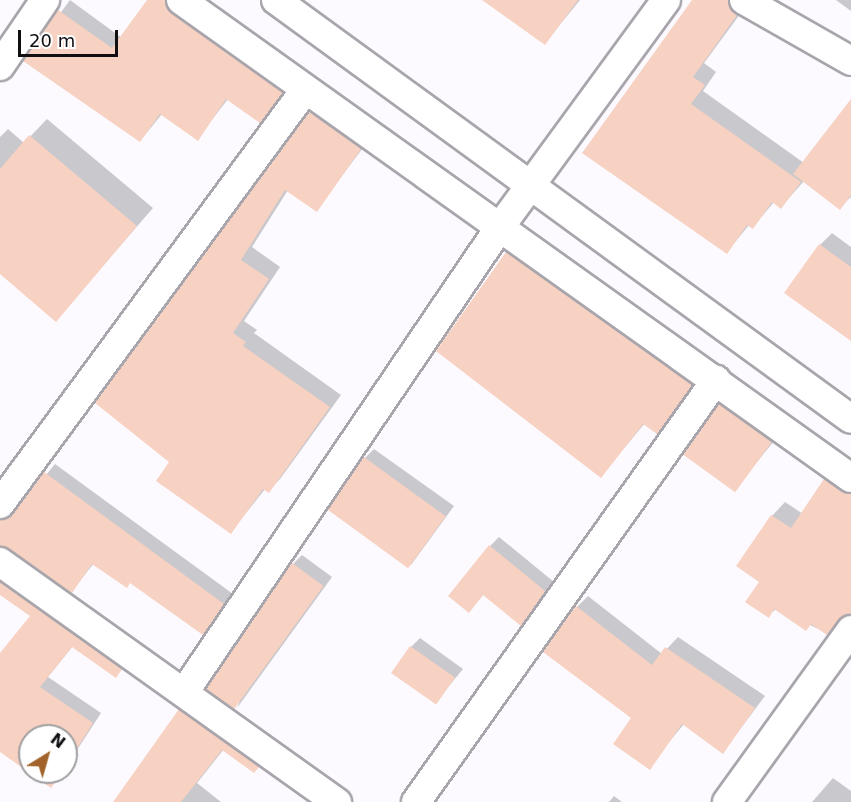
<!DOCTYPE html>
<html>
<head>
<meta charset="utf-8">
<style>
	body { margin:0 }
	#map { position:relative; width:851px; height:802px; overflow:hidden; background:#fcfaff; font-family:"DejaVu Sans",sans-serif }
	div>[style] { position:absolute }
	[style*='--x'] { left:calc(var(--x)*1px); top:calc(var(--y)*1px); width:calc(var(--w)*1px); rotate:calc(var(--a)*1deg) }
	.shadow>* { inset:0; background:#0003 }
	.building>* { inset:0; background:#f7d1c1; transform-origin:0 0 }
	.roads { filter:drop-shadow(2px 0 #a8a5ac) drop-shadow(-2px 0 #a8a5ac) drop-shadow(0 2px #a8a5ac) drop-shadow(0 -2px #a8a5ac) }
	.street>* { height:28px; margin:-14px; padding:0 14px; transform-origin:14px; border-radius:14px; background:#fff }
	span { translate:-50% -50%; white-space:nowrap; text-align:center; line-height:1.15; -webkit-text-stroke:4.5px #fff; paint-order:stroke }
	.north { position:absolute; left:18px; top:724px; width:60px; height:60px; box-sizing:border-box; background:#fff; border:2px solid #a09fa0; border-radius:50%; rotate:37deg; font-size:16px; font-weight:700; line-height:24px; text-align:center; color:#110f12 }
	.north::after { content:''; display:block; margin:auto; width:21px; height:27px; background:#a16329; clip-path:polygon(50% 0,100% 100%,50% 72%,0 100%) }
	.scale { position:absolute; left:18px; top:30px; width:100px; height:27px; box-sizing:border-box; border:3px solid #110f12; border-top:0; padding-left:8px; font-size:18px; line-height:21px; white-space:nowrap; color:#110f12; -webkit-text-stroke:4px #fff; paint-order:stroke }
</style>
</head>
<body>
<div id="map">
	<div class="shadow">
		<div style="clip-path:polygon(70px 0,122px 38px,149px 0,180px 0,292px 82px,260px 121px,228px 99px,197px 139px,162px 114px,140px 141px,25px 61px)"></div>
		<div style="clip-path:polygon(504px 0,580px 0,545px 43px)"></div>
		<div style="clip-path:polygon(693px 0,749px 2px,704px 63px,716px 72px,703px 91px,804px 163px,851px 102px,851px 197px,839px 208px,804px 181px,781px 207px,774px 202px,753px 227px,749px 225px,727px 252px,584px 152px)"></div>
		<div style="clip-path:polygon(836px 0,851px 0,851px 11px)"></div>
		<div style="clip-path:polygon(323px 101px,372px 136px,316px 210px,288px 190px,252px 247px,280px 267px,244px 321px,257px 330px,254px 333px,341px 395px,280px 479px,268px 491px,265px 489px,231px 532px,171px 462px,97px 403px)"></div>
		<div style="clip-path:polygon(47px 119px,153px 208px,56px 320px,0 272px,0 137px,8px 129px,24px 143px)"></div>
		<div style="clip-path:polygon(832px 233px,851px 247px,851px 341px,820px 245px)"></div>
		<div style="clip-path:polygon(523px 238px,706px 369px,672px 417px,657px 432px,645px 423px,601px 476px,507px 253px)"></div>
		<div style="clip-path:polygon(734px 392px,785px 428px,733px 491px,720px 405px)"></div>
		<div style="clip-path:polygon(374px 449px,454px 506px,411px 565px,365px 458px)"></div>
		<div style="clip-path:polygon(55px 464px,233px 594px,203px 633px,131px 581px,94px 563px,72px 591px,0 544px,0 520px,21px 506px)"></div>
		<div style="clip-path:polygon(839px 467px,851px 474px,851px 614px,845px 614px,827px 633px,776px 609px,768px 616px,761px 582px,772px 516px,785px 502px,803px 514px)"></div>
		<div style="clip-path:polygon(499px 537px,554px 582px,521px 624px,484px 594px,469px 611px,490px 546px)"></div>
		<div style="clip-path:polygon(302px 555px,332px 577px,237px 708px,293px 564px)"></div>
		<div style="clip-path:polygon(0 566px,125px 666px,116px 676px,73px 646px,48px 677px,101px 713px,66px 767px,66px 736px,30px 736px,30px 771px,0 751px,0 661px,32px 615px,0 593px)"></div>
		<div style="clip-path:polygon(588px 596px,662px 654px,678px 637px,765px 696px,723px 752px,684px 724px,669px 742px,577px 607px)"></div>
		<div style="clip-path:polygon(420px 638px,463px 669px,435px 703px,411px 647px)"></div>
		<div style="clip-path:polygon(190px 700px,265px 760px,254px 771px,224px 749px,197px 783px,221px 802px,115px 802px)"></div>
		<div style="clip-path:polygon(833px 778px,851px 791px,851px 802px,812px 802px)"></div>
		<div style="clip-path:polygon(614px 796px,622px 802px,609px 802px)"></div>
	</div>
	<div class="building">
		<div style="clip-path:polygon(147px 0,165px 0,171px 13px,283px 93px,260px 123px,226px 99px,198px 141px,160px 114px,140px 142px,23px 61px,58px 10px,112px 48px)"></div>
		<div style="clip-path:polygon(482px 0,578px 0,545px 45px)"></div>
		<div style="clip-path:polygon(692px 0,728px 0,737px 15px,693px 77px,705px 85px,691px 104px,801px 182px,781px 209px,772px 202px,753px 229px,747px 225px,727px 254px,582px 153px)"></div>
		<div style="clip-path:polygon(851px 99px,851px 195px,840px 210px,793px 174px)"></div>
		<div style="clip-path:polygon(309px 112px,361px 149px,317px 212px,285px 190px,241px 260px,269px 279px,233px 333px,246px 342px,243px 346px,330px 407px,269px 493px,263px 489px,231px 534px,156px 481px,169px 462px,95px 403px)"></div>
		<div style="clip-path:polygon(29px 135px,137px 226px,56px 322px,0 274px,0 169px)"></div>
		<div style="clip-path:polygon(819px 244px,851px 267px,851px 341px,784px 293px)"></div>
		<div style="clip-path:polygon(506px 252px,692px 385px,657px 434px,643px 424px,601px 478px,436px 351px)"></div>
		<div style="left:719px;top:404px;width:65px;height:62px;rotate:36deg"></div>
		<div style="left:364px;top:457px;width:101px;height:64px;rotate:36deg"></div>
		<div style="clip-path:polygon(44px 472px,224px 604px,203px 635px,130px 583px,127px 588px,92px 564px,72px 593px,0 546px,0 520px,13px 514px)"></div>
		<div style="clip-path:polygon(824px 479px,851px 494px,851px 614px,838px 620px,827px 635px,811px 624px,806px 631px,774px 609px,769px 618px,745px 602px,759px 582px,736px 566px,771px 515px,791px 528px)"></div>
		<div style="clip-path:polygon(489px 545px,545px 591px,521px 626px,483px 595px,469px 613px,448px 596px)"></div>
		<div style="left:292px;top:563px;width:39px;height:153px;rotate:36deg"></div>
		<div style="clip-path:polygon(0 582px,122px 669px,116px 678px,72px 647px,40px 687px,93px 723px,66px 766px,66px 736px,30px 736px,30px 772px,62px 772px,51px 788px,0 752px,0 653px,30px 616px,0 595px)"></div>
		<div style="clip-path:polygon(576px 606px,652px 665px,665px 647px,755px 708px,723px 754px,682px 724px,650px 770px,613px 744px,631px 718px,543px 652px)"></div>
		<div style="left:410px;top:646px;width:55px;height:33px;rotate:35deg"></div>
		<div style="clip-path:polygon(179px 709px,259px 767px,254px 773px,222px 750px,181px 802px,113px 802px)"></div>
	</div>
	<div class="roads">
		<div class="street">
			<div style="--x:181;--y:0;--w:823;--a:35.51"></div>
			<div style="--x:276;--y:0;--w:711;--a:36.08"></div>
			<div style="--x:744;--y:0;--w:123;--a:29.7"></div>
			<div style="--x:0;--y:66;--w:80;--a:-55.7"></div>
			<div style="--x:0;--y:504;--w:514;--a:-53.62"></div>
			<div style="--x:0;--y:562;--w:414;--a:35.5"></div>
			<div style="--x:185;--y:691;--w:561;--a:-55.83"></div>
			<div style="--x:500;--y:227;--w:281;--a:-53.8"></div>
			<div style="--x:416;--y:802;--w:518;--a:-54.59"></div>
			<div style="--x:727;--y:802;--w:212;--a:-54.2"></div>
		</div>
	</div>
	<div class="north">N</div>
	<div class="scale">20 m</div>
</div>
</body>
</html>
